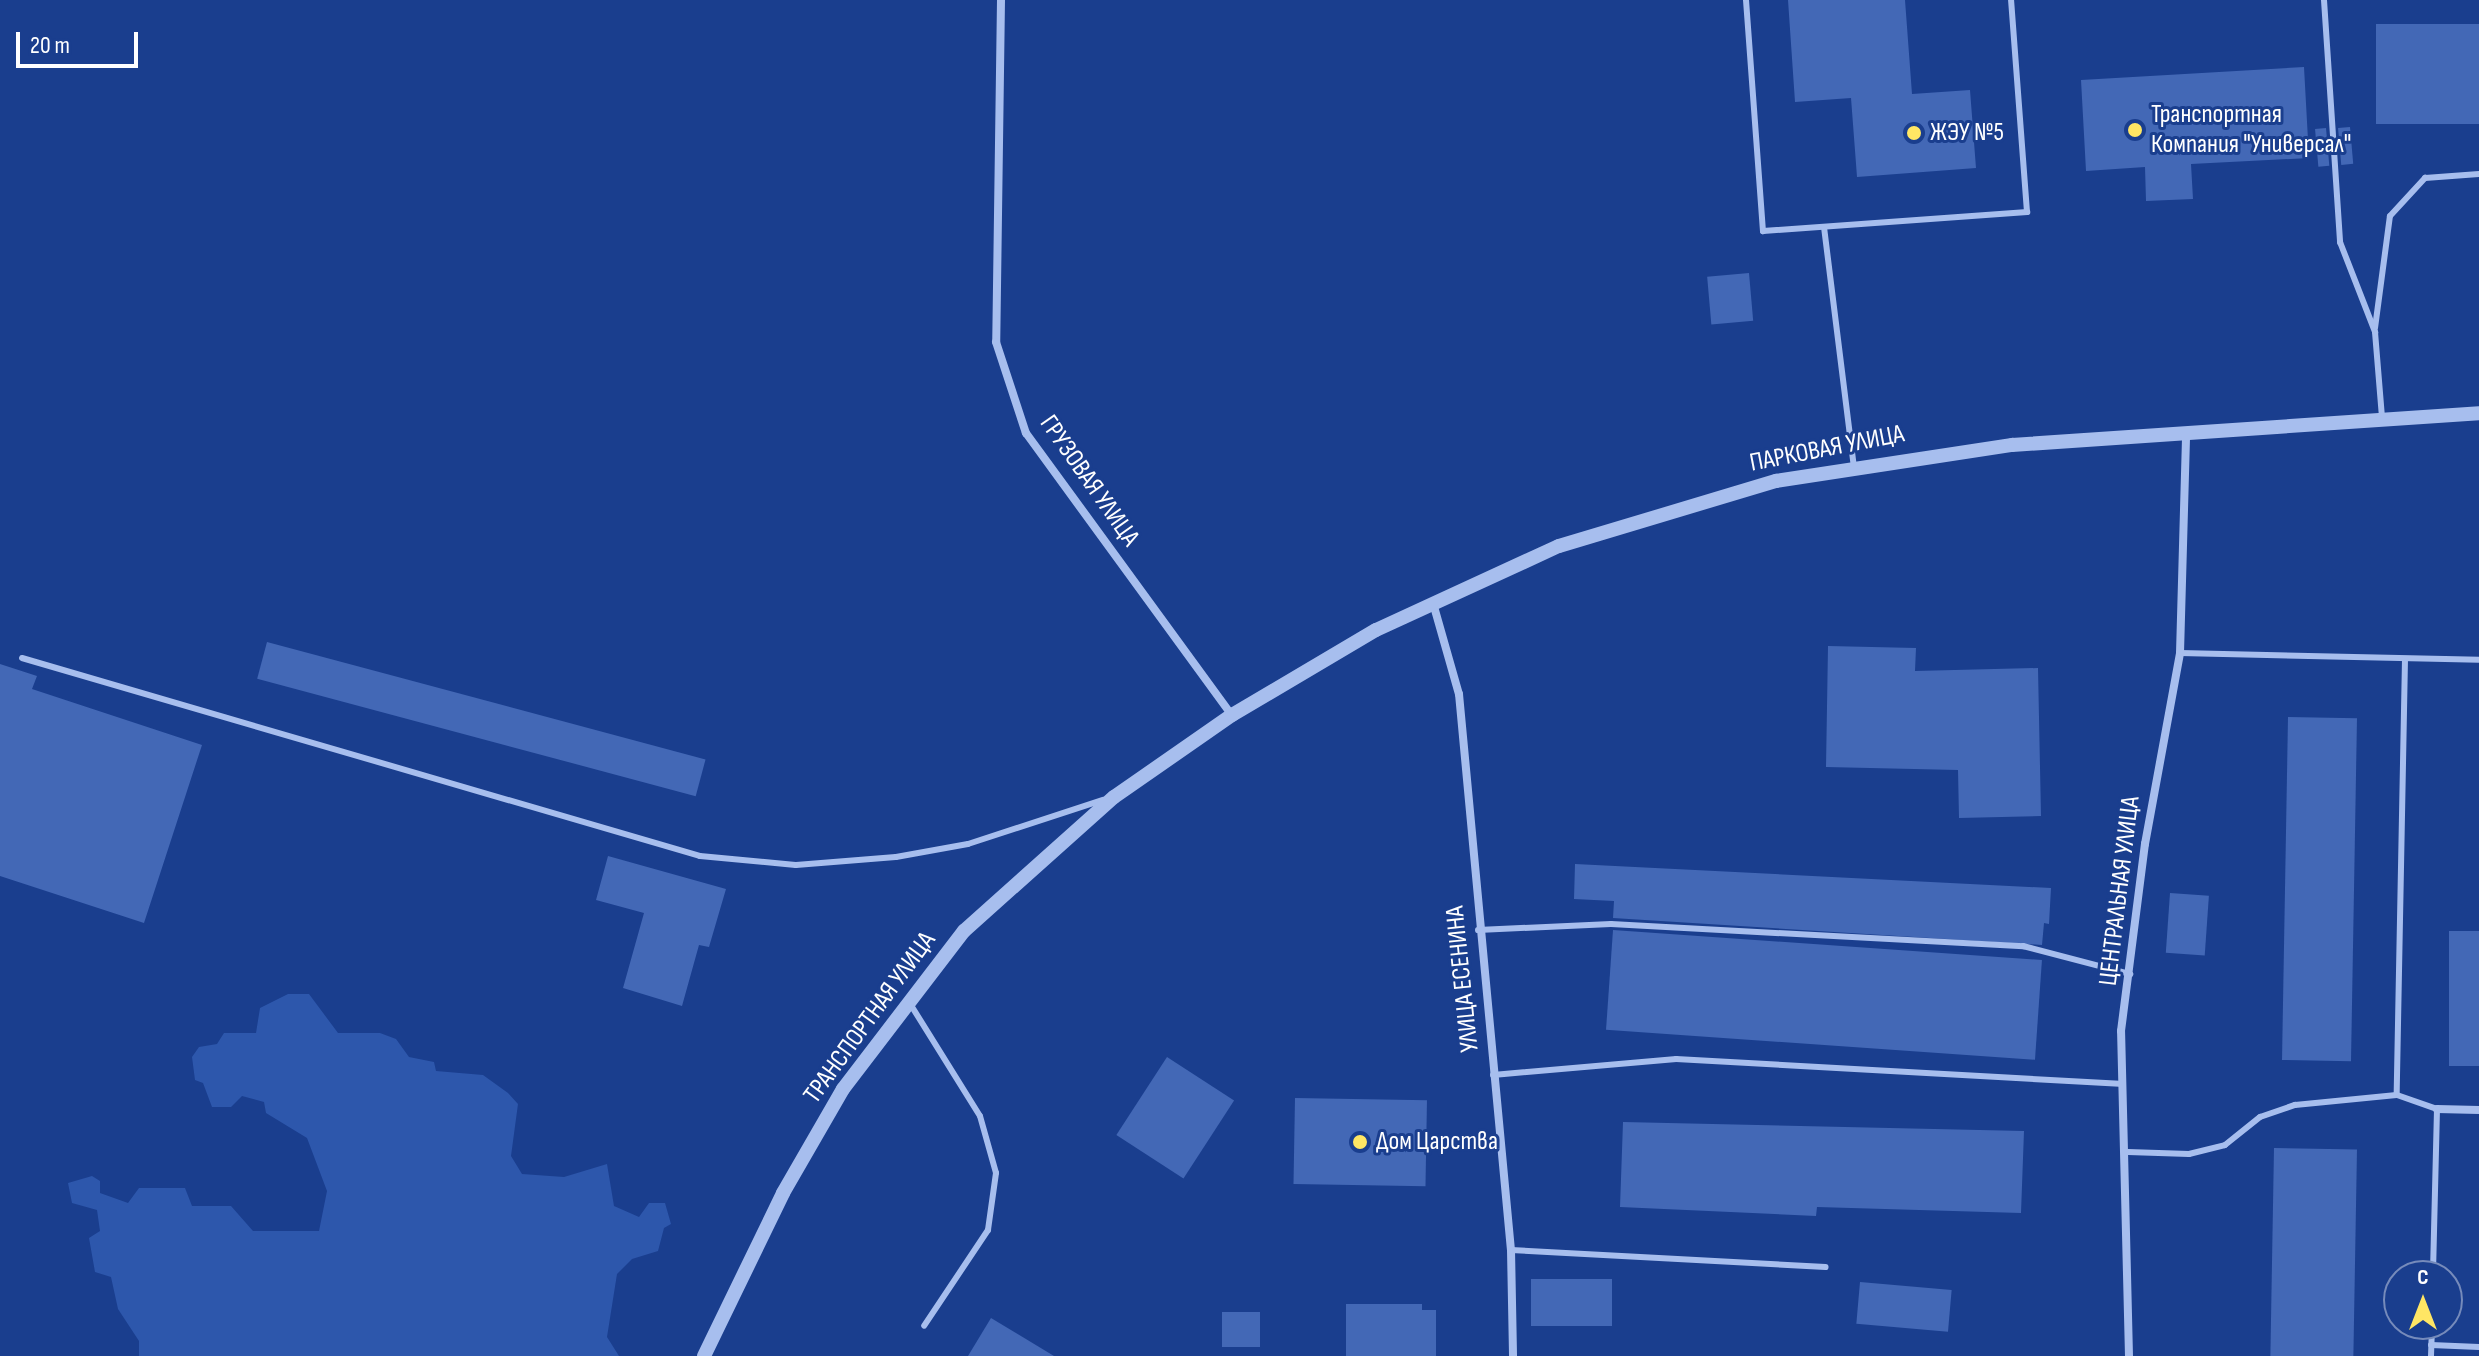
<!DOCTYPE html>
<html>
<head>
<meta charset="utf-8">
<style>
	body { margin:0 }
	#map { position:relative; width:2479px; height:1356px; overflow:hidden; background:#1a3e8e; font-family:"Sofia Sans Condensed",sans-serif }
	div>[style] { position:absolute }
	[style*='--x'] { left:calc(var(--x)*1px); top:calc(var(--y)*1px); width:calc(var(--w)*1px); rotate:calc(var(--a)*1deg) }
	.green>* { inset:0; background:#2d57ac }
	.building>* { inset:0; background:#4368b6; transform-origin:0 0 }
	.service>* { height:6px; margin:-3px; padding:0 3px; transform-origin:3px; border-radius:3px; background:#a7beee }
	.minor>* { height:8px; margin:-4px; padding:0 4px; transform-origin:4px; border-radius:4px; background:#a7beee }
	.tertiary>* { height:14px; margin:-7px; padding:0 7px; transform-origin:7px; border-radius:7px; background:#a7beee }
	.dots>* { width:22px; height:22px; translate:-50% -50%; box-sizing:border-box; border:4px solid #1a3e8e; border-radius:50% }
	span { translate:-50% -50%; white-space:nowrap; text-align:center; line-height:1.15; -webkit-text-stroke:6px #1a3e8e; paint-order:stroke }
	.poi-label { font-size:26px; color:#fff }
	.left { translate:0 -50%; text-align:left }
	.street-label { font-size:26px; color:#fff }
	.north { position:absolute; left:2383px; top:1260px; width:80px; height:80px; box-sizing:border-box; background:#1a3e8e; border:2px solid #768bbb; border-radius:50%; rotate:0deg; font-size:22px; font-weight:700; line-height:32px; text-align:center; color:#fff }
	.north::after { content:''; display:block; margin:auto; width:28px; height:36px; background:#ffe664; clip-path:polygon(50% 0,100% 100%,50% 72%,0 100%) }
	.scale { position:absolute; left:16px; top:32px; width:122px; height:36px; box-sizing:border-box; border:4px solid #fff; border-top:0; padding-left:10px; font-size:24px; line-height:28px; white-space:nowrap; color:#fff; -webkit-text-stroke:6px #1a3e8e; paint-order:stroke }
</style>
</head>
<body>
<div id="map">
	<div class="green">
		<div style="clip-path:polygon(288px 994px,309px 994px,338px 1033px,380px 1033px,396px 1039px,409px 1057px,434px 1062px,436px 1071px,483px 1075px,508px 1093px,518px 1104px,511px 1156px,522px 1174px,564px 1177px,607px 1164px,614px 1206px,639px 1217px,649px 1203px,665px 1203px,671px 1224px,664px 1228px,658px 1251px,632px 1259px,617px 1274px,607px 1337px,619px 1356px,139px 1356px,139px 1341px,118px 1309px,111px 1277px,95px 1272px,89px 1238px,100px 1231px,97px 1210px,72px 1203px,68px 1183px,92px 1176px,100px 1181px,100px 1193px,128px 1203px,139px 1188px,185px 1188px,192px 1206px,231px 1206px,253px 1231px,319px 1231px,327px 1191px,307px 1138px,266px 1113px,264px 1102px,242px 1096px,231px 1107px,212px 1107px,203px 1083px,195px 1080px,192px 1057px,199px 1047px,217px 1044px,224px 1033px,256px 1033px,260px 1008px)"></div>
	</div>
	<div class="building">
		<div style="clip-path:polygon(1788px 0,1905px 0,1912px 94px,1970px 90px,1976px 168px,1857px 177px,1851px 98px,1795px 102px)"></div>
		<div style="left:2479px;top:24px;width:100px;height:103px;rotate:90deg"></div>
		<div style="clip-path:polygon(2304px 67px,2309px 158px,2191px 164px,2193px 199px,2146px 201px,2145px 167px,2086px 171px,2081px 80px)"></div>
		<div style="left:2350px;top:127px;width:37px;height:12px;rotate:85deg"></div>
		<div style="left:2326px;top:128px;width:38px;height:11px;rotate:85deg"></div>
		<div style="left:1749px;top:273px;width:48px;height:42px;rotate:85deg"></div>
		<div style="left:267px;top:642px;width:454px;height:38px;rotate:15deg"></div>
		<div style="clip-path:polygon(1828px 646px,1916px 648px,1915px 671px,2038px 668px,2041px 816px,1959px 818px,1958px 770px,1826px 767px)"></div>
		<div style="clip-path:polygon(0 664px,37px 676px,32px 689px,202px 745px,144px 923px,0 876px)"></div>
		<div style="left:2288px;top:717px;width:69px;height:343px;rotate:1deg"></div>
		<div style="clip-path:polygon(608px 856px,726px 889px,709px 947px,699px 945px,682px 1006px,623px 988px,644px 913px,596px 900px)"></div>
		<div style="clip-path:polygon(1575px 864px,2051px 888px,2049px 924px,2044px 923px,2042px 945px,1613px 918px,1614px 901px,1574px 899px)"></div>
		<div style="left:2170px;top:893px;width:39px;height:60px;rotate:4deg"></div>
		<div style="left:1613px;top:930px;width:430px;height:100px;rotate:4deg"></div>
		<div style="left:2449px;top:931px;width:30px;height:135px"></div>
		<div style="left:1167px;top:1057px;width:80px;height:93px;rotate:33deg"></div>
		<div style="left:1295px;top:1098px;width:132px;height:86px;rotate:1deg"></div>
		<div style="clip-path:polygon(1623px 1122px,2024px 1131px,2021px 1213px,1817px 1207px,1816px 1216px,1620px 1207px)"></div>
		<div style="left:2274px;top:1148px;width:83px;height:208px;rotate:1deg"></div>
		<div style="left:1612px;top:1279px;width:47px;height:81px;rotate:90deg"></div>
		<div style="left:1860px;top:1282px;width:92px;height:42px;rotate:5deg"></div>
		<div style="clip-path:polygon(1346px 1304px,1422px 1304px,1422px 1310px,1436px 1310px,1436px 1356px,1346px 1356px)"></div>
		<div style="left:1260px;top:1312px;width:35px;height:38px;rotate:90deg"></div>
		<div style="clip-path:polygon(991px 1318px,1054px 1356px,968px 1356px)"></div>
	</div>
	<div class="service">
		<div style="--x:1746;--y:0;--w:232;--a:85.8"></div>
		<div style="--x:1763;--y:231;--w:265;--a:-4.1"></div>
		<div style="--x:2027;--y:212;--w:213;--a:-94.3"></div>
		<div style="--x:2324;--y:0;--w:243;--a:86.2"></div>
		<div style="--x:2340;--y:242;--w:97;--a:68.7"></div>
		<div style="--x:2375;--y:332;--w:85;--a:85.3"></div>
		<div style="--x:1824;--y:227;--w:242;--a:82.9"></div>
		<div style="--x:2375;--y:328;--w:113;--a:-82.4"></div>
		<div style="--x:2390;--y:216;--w:52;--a:-47.4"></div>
		<div style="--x:2425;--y:178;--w:54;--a:-4.2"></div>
		<div style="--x:2180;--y:653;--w:299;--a:1.3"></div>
		<div style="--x:22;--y:658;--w:706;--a:16.28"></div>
		<div style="--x:700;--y:856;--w:96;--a:5.4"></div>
		<div style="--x:796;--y:865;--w:100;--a:-4.6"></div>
		<div style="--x:896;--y:857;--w:73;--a:-10.2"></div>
		<div style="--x:968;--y:844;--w:142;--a:-18.1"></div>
		<div style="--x:2405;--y:659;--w:436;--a:91.1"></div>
		<div style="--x:2397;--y:1095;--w:42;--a:19.3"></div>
		<div style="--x:2437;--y:1109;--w:167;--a:91.4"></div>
		<div style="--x:1478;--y:930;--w:133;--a:-2.6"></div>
		<div style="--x:1611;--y:924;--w:413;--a:3.1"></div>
		<div style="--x:2023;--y:946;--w:111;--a:14.7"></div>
		<div style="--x:909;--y:1002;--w:134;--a:58.1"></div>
		<div style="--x:980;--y:1116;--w:59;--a:74.3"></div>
		<div style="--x:996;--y:1173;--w:58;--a:98"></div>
		<div style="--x:988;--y:1230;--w:115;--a:123.7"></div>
		<div style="--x:1493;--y:1075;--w:184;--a:-5"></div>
		<div style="--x:1676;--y:1059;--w:444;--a:3.2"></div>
		<div style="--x:2128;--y:1152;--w:61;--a:1.9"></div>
		<div style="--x:2189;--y:1154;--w:37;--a:-14"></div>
		<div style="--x:2225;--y:1145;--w:45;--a:-38.7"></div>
		<div style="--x:2260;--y:1117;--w:37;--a:-19"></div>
		<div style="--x:2295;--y:1105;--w:102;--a:-5.6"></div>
		<div style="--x:1511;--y:1250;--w:315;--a:3.1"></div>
		<div style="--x:2431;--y:1345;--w:48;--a:2.4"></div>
		<div style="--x:2431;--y:1356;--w:32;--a:-88"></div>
	</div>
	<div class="minor">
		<div style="--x:1001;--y:0;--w:342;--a:90.8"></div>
		<div style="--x:996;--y:342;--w:96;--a:71.8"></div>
		<div style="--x:1026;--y:433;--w:349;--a:53.9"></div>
		<div style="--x:1433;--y:603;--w:95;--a:74.1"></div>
		<div style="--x:1459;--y:694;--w:558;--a:84.66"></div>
		<div style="--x:1511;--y:1250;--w:106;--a:88.9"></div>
		<div style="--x:2437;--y:1109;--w:42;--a:1.4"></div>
		<div style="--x:2129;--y:1356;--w:325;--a:-91.4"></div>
		<div style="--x:2121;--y:1031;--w:189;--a:-82.7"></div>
		<div style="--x:2145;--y:844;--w:194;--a:-79.6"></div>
		<div style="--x:2180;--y:653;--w:220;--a:-88.4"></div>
	</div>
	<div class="tertiary">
		<div style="--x:704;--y:1356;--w:181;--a:-64.1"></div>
		<div style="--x:783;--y:1193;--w:120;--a:-60"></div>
		<div style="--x:843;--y:1089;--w:199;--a:-52.6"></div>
		<div style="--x:964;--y:931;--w:201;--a:-41.8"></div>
		<div style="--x:1114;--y:797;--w:144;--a:-34.8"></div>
		<div style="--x:1232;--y:715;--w:167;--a:-30.6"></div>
		<div style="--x:1376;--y:630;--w:201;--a:-24.7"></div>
		<div style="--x:1559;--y:546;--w:227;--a:-16.7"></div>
		<div style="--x:1776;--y:481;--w:239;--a:-8.7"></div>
		<div style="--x:2012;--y:445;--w:468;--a:-3.9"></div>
	</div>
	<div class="dots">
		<div style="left:2135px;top:130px;background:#ffe664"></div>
		<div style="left:1914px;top:133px;background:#ffe664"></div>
		<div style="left:1360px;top:1142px;background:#ffe664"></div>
	</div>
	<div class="poi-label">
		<span class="left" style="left:2151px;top:130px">Транспортная<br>Компания "Универсал"</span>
		<span class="left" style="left:1930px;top:133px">ЖЭУ №5</span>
		<span class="left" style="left:1376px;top:1142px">Дом Царства</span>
	</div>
	<div class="street-label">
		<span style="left:1827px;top:449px;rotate:-11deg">ПАРКОВАЯ УЛИЦА</span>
		<span style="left:1089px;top:481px;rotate:55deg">ГРУЗОВАЯ УЛИЦА</span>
		<span style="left:2120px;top:891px;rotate:-83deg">ЦЕНТРАЛЬНАЯ УЛИЦА</span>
		<span style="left:1463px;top:979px;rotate:-96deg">УЛИЦА ЕСЕНИНА</span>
		<span style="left:870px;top:1018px;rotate:-54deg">ТРАНСПОРТНАЯ УЛИЦА</span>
	</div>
	<div class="north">С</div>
	<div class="scale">20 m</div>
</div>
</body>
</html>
